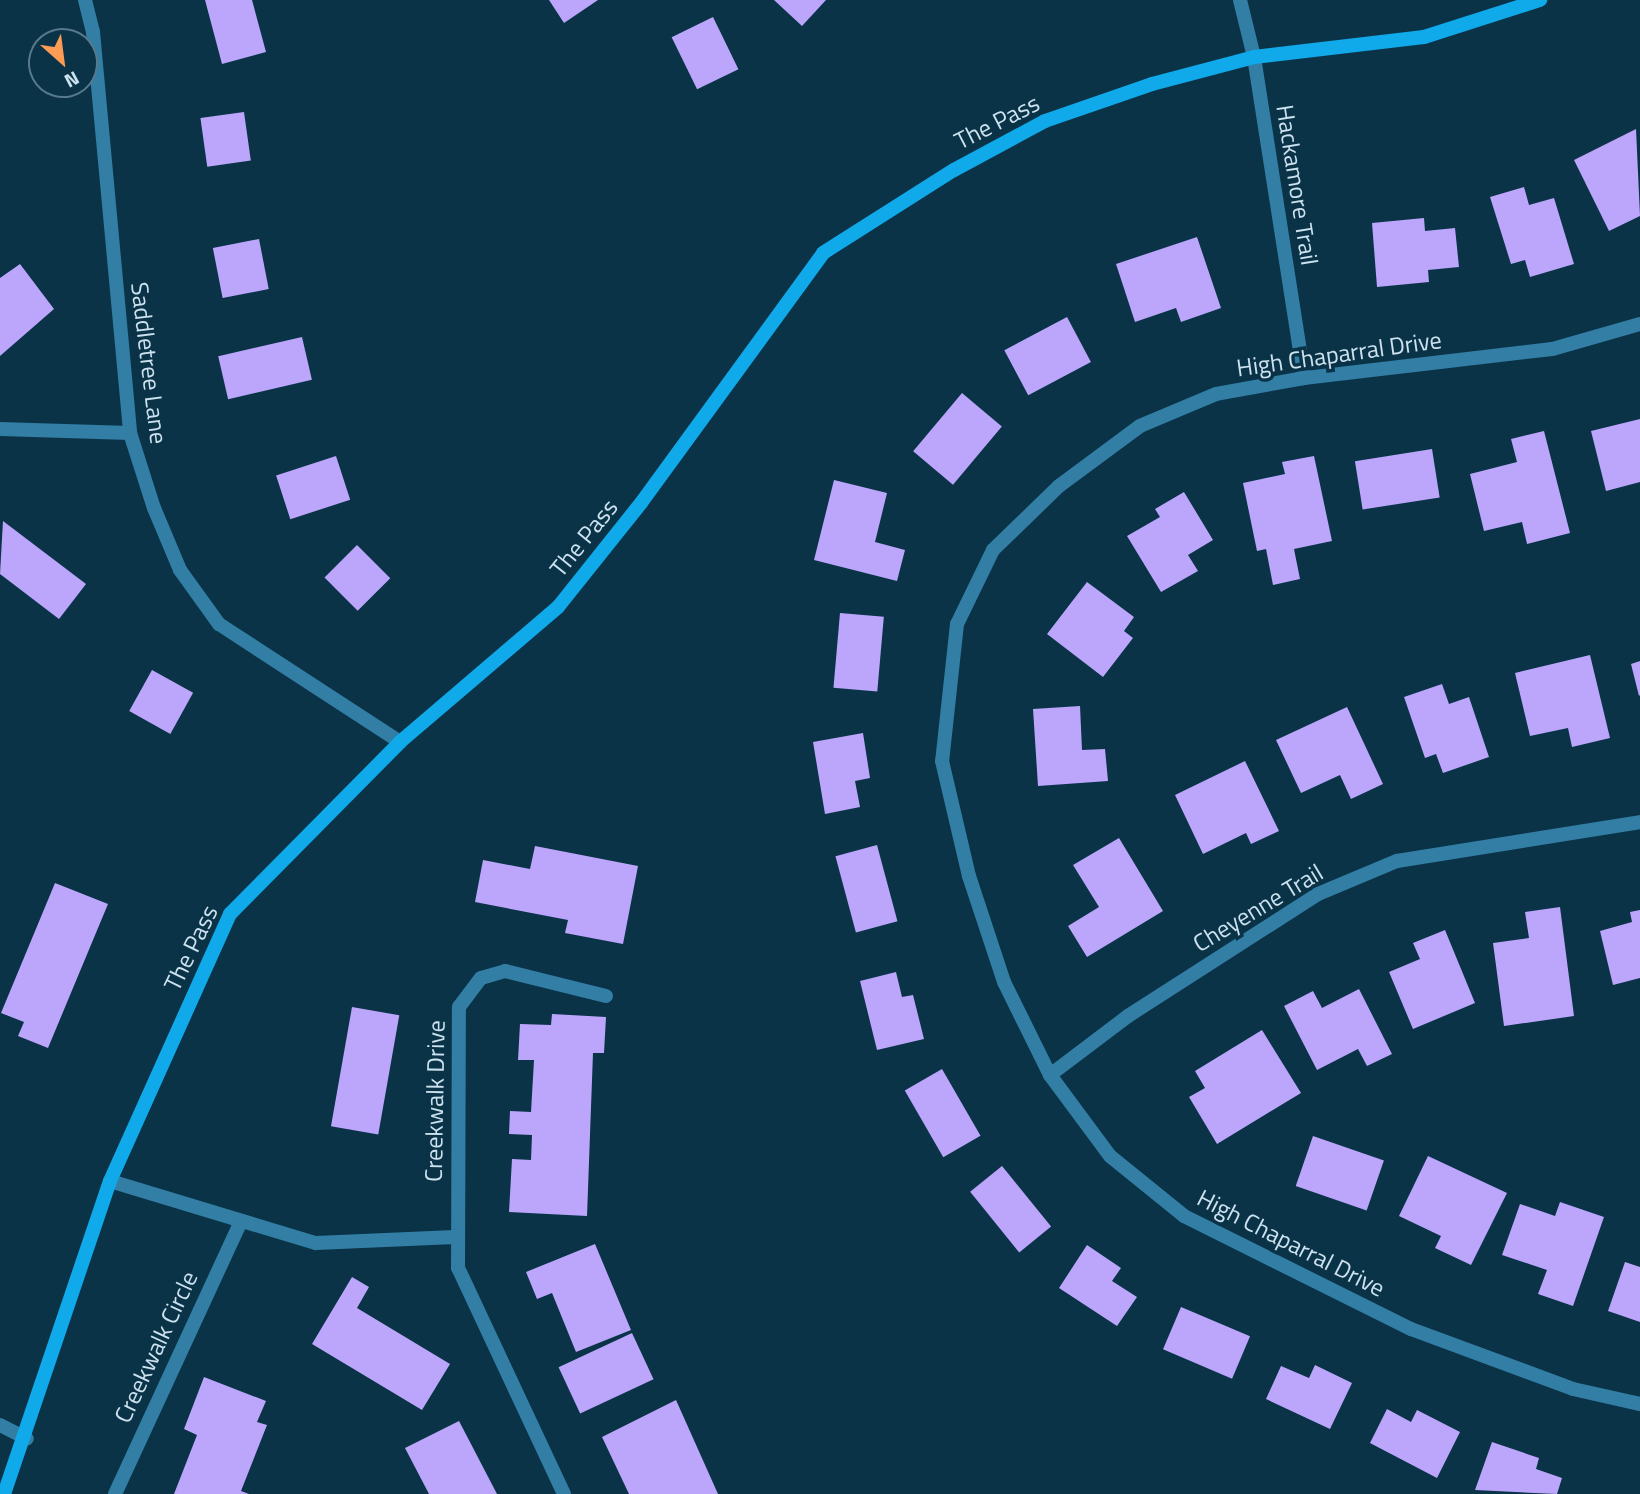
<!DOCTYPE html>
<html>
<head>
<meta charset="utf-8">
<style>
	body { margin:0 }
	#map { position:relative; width:1640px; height:1494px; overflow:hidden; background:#0a3348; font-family:"Titillium Web",sans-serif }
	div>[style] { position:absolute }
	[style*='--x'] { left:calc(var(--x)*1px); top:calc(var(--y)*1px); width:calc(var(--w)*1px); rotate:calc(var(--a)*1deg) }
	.building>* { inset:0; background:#bca6fc; transform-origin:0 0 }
	.street>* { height:14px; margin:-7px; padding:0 7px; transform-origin:7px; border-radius:7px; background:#327ea5 }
	.secondary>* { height:14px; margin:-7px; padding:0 7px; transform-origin:7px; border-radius:7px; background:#10a9e9 }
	span { translate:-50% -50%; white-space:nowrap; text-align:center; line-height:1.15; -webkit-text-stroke:7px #0a3348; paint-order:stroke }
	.street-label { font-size:24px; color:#cde2ef }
	.north { position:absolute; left:28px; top:28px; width:70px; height:70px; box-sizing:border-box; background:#0a3348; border:2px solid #58798b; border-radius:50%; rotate:152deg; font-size:19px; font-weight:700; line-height:28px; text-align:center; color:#cde2ef }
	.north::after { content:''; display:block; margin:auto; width:24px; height:32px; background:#fd9d55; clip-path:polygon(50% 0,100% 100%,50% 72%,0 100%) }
</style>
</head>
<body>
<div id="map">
	<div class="building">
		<div style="clip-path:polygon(205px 0,252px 0,266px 52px,222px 64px)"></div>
		<div style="clip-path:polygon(549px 0,598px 0,564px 23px)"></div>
		<div style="clip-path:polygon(774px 0,826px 0,802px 26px)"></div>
		<div style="left:713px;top:17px;width:58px;height:46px;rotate:64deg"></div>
		<div style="left:244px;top:112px;width:49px;height:44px;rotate:82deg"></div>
		<div style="clip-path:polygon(1636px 129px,1640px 216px,1609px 231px,1574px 160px)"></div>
		<div style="clip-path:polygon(1524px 187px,1529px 205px,1554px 198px,1574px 264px,1530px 277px,1525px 260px,1511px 264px,1490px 197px)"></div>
		<div style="clip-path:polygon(1424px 218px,1425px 231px,1455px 228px,1459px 267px,1428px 270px,1429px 282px,1377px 287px,1372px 223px)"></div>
		<div style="clip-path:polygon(1197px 237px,1221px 308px,1181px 322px,1176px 308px,1135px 322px,1116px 264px)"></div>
		<div style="left:259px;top:239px;width:51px;height:47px;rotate:79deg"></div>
		<div style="clip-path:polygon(20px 264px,54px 309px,0 356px,0 278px)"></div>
		<div style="left:1067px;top:317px;width:51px;height:71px;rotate:62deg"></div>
		<div style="left:302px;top:337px;width:44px;height:86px;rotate:77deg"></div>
		<div style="left:962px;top:393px;width:52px;height:76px;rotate:40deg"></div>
		<div style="clip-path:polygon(1640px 419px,1640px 482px,1606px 491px,1591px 431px)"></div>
		<div style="clip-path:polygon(1544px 431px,1570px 533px,1527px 544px,1522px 522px,1484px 531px,1470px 474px,1517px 462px,1511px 439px)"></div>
		<div style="left:1432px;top:449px;width:49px;height:78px;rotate:81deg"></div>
		<div style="left:336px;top:456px;width:46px;height:63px;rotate:72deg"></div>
		<div style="clip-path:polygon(1314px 456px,1332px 541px,1294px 549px,1300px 579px,1273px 585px,1266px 549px,1257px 551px,1243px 483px,1285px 474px,1282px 462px)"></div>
		<div style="clip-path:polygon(834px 480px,887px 493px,875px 542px,905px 550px,897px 581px,814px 560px)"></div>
		<div style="clip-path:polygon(1184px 492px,1213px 540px,1188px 555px,1198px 571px,1161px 592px,1127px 536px,1160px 517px,1155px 509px)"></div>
		<div style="clip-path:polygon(3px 521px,86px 584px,59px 619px,0 574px)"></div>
		<div style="left:357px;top:545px;width:47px;height:46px;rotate:45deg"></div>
		<div style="clip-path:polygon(1087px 582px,1134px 617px,1124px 631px,1133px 638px,1103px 677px,1047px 634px)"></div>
		<div style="left:840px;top:613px;width:44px;height:75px;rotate:5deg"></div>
		<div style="clip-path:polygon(1590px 655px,1610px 738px,1572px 747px,1568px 728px,1530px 736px,1515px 673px)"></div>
		<div style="clip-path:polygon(1640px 661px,1640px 695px,1639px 696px,1631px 664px)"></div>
		<div style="left:152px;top:670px;width:47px;height:47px;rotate:29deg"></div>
		<div style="clip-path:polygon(1442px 684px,1449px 704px,1469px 697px,1489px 757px,1443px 773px,1436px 754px,1425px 758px,1404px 697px)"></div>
		<div style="clip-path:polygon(1080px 706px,1082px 750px,1105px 749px,1108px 781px,1038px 786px,1033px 709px)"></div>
		<div style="clip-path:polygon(1347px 707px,1383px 784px,1351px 799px,1340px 775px,1301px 793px,1276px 740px)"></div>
		<div style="clip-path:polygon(863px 733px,870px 778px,855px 781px,860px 807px,825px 814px,813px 742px)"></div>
		<div style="clip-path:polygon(1245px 761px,1279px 831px,1251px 844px,1246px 833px,1203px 854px,1175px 795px)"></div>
		<div style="clip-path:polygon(1119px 838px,1163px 911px,1087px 957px,1068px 926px,1099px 907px,1073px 865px)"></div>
		<div style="left:877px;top:845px;width:79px;height:43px;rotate:75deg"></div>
		<div style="clip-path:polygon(535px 846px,638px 866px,623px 944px,565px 933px,568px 920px,475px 902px,483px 860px,530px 869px)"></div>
		<div style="clip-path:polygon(55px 883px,108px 904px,48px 1048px,18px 1036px,24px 1022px,1px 1013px)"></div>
		<div style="clip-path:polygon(1560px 907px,1574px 1016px,1504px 1026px,1493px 943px,1529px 938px,1525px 912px)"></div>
		<div style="clip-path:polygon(1640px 910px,1640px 978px,1613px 985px,1600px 931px,1632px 922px,1630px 912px)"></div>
		<div style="clip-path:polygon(1445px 930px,1475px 1003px,1413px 1029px,1389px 972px,1420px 959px,1413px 943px)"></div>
		<div style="clip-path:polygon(896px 972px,902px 997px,913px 995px,924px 1039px,877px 1050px,860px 981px)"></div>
		<div style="clip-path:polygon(1359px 989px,1392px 1054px,1367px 1066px,1358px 1049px,1317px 1070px,1284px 1006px,1313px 991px,1322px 1008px)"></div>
		<div style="left:352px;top:1007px;width:48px;height:121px;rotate:10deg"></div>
		<div style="clip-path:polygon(552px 1014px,606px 1017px,604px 1053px,593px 1053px,587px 1216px,509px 1212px,512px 1159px,531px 1160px,532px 1135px,509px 1134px,510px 1111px,531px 1112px,534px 1060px,518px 1060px,520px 1024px,551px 1025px)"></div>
		<div style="clip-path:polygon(1262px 1030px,1301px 1093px,1217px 1144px,1189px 1097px,1205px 1088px,1195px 1071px)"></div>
		<div style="left:942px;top:1069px;width:77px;height:43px;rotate:60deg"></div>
		<div style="left:1313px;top:1136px;width:75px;height:53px;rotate:19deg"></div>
		<div style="clip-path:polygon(1428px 1156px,1507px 1193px,1471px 1265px,1435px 1248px,1441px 1236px,1399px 1216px)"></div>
		<div style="left:1002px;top:1166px;width:78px;height:41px;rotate:51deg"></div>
		<div style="clip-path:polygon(1560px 1202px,1604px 1217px,1573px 1306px,1538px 1294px,1547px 1270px,1502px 1255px,1520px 1204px,1555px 1216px)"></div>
		<div style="clip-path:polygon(595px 1244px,631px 1330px,576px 1352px,552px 1293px,537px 1299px,526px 1272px)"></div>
		<div style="clip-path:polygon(1087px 1245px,1121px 1268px,1112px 1281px,1137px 1297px,1117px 1326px,1059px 1288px)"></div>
		<div style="clip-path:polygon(1625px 1262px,1640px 1267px,1640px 1322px,1608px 1311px)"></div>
		<div style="clip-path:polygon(352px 1277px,369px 1287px,357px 1308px,450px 1364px,422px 1410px,312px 1344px)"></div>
		<div style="left:1181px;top:1307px;width:75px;height:46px;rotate:23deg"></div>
		<div style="left:632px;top:1333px;width:51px;height:81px;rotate:65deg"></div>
		<div style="clip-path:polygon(1315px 1365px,1352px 1383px,1330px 1429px,1266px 1399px,1281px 1366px,1309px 1378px)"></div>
		<div style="clip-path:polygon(204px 1377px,266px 1401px,257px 1422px,267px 1425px,241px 1491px,249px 1494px,174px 1494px,197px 1435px,184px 1429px)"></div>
		<div style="clip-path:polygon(676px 1400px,718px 1494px,629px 1494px,602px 1437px)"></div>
		<div style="clip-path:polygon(1387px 1409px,1411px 1422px,1417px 1410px,1460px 1432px,1437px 1478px,1370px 1443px)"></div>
		<div style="clip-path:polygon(459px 1421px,497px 1494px,429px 1494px,405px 1448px)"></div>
		<div style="clip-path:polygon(1492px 1442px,1539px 1458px,1536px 1469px,1562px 1478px,1557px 1494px,1475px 1490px)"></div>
	</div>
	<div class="street">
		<div style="--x:85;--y:0;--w:33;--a:76"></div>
		<div style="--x:93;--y:32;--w:403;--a:84.7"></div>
		<div style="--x:130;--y:433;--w:79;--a:72.3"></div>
		<div style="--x:154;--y:508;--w:67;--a:67.2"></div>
		<div style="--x:180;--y:570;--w:67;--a:54.2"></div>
		<div style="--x:219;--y:624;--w:216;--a:33.1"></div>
		<div style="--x:1240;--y:0;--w:59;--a:76.2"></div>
		<div style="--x:1254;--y:57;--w:325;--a:81.1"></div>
		<div style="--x:1640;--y:324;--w:91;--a:164.1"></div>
		<div style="--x:1552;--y:349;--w:250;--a:173.3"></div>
		<div style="--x:1304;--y:378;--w:89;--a:169.7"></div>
		<div style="--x:1216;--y:394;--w:82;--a:157.2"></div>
		<div style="--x:1140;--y:426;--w:101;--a:143.5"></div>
		<div style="--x:1059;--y:486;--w:92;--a:135.9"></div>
		<div style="--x:993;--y:550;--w:82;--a:115.9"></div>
		<div style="--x:957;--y:624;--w:138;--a:96.2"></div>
		<div style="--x:942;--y:761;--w:118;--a:76.8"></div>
		<div style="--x:969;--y:876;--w:112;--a:71.7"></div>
		<div style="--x:1004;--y:982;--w:104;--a:63.7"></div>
		<div style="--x:1050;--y:1075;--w:101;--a:53.5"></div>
		<div style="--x:1110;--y:1156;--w:95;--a:39"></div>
		<div style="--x:1184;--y:1216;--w:254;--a:26.5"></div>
		<div style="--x:1411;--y:1329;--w:173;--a:20.3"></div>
		<div style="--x:1573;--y:1389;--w:69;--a:12.6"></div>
		<div style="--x:0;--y:429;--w:130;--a:1.8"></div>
		<div style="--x:1050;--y:1075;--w:98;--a:-37.1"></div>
		<div style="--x:1128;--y:1016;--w:226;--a:-32.7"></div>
		<div style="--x:1318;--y:894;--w:86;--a:-22.7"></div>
		<div style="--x:1397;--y:861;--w:246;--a:-9.1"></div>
		<div style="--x:110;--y:1181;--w:215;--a:16.8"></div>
		<div style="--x:316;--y:1243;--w:139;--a:-2.5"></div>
		<div style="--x:0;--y:1425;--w:30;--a:27"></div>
		<div style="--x:115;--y:1494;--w:301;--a:-65.2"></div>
		<div style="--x:564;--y:1494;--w:250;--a:-115.1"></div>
		<div style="--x:458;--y:1268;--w:261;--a:-89.8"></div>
		<div style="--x:459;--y:1007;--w:36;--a:-53"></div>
		<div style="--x:481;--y:978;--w:25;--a:-16"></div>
		<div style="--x:505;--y:971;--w:104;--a:13.9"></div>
	</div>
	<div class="secondary">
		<div style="--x:4;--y:1494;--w:330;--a:-71.3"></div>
		<div style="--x:110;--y:1181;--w:293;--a:-65.8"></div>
		<div style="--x:230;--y:914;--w:242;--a:-45.3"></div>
		<div style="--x:400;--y:742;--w:208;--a:-40.5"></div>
		<div style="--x:558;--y:607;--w:133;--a:-51.4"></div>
		<div style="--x:641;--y:503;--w:309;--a:-53.9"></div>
		<div style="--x:823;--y:253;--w:155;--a:-32.4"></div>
		<div style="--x:954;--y:170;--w:103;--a:-28.3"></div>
		<div style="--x:1045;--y:121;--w:113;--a:-19.1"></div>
		<div style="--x:1152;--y:84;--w:106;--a:-14.8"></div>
		<div style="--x:1254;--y:57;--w:171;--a:-6.7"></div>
		<div style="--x:1424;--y:37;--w:122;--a:-17.7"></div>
	</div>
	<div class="street-label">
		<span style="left:997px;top:122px;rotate:-27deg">The Pass</span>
		<span style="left:1297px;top:185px;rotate:81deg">Hackamore Trail</span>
		<span style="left:1339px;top:354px;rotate:-8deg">High Chaparral Drive</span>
		<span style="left:149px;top:363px;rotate:83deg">Saddletree Lane</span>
		<span style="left:584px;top:538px;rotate:-51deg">The Pass</span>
		<span style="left:1258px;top:908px;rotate:-31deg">Cheyenne Trail</span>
		<span style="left:191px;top:948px;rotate:-64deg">The Pass</span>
		<span style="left:435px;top:1101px;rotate:-89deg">Creekwalk Drive</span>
		<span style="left:1291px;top:1243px;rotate:27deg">High Chaparral Drive</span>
		<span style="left:156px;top:1347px;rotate:-65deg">Creekwalk Circle</span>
	</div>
	<div class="north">N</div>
</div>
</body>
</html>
